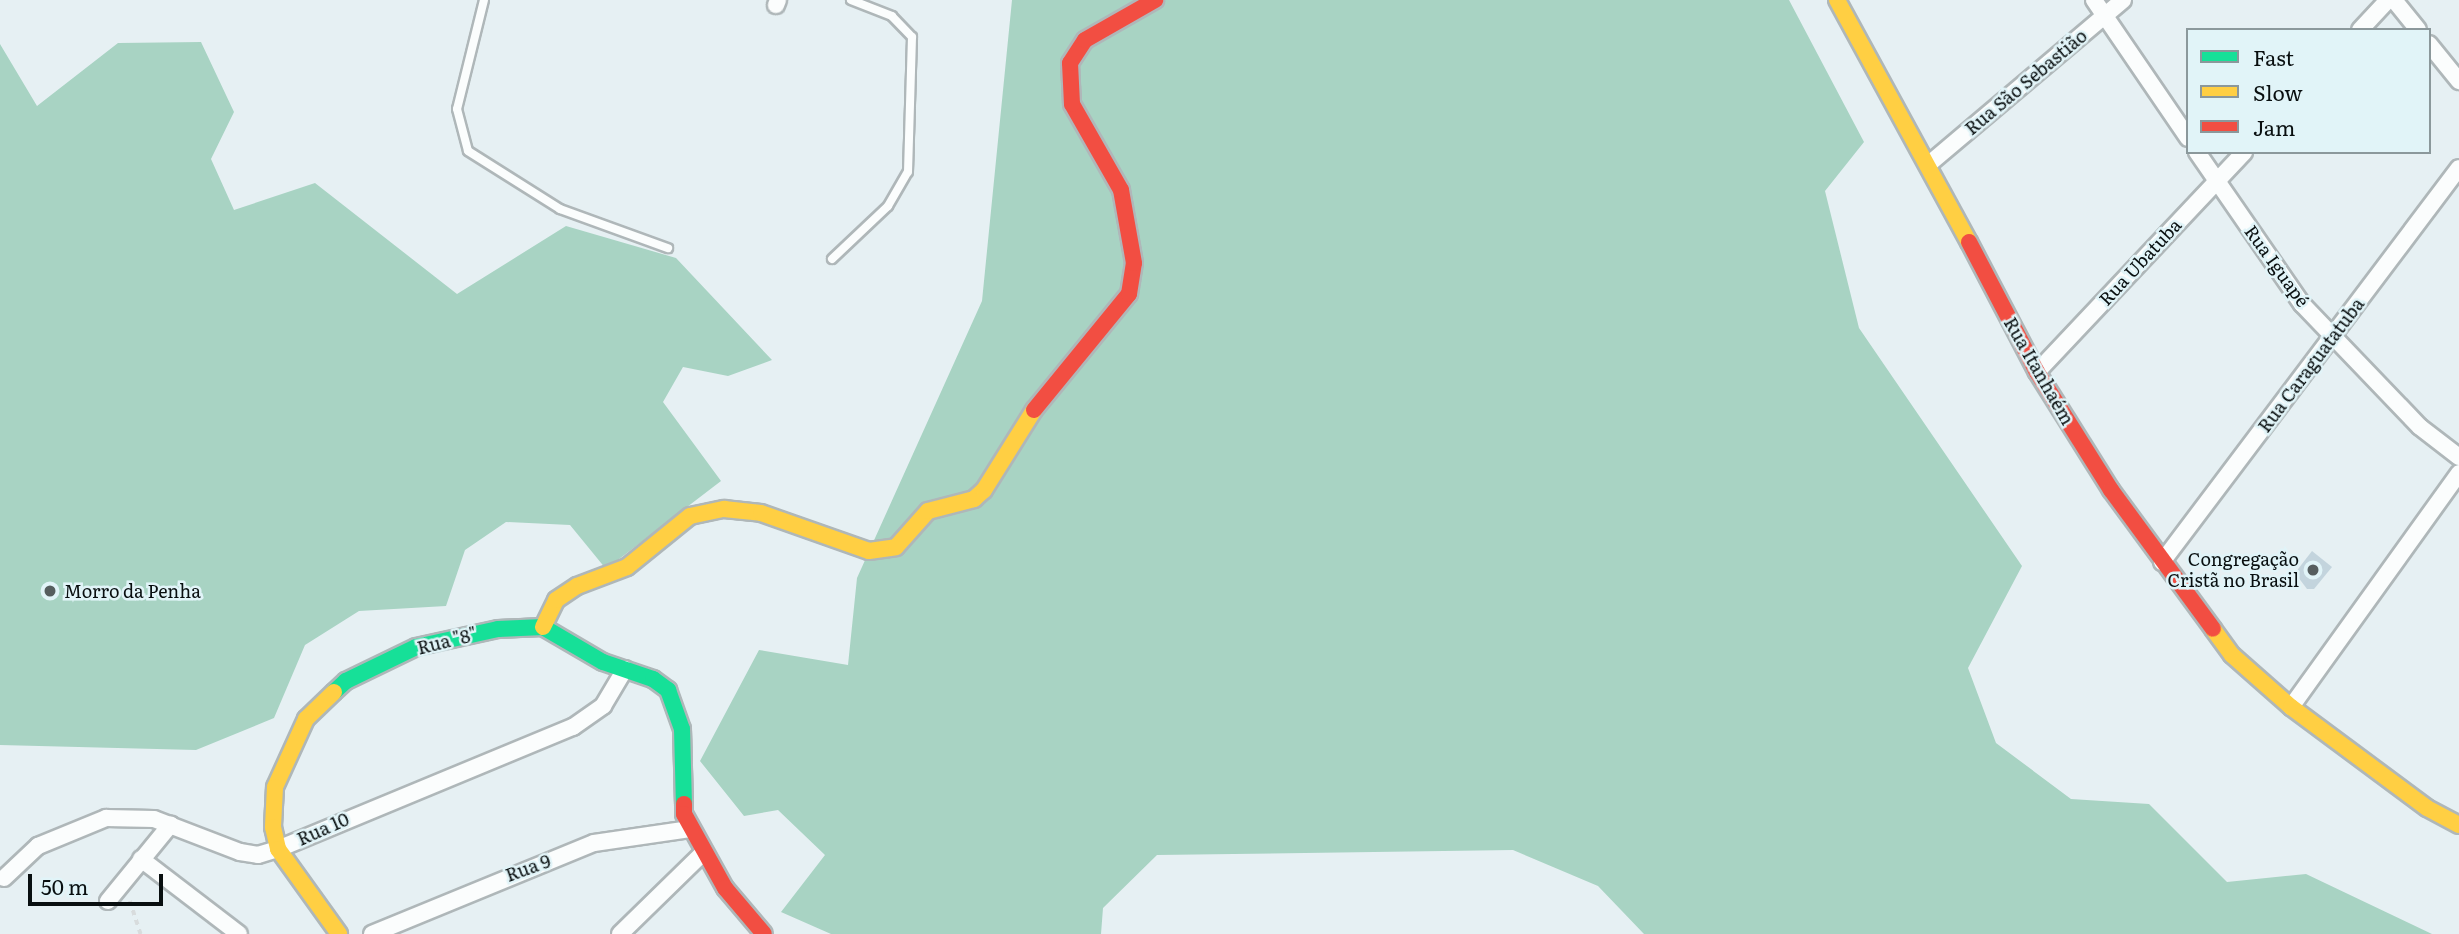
<!DOCTYPE html>
<html>
<head>
<meta charset="utf-8">
<style>
	body { margin:0 }
	#map { position:relative; width:2459px; height:934px; overflow:hidden; background:#e6f0f3; font-family:Literata,serif }
	div>[style] { position:absolute }
	[style*='--x'] { left:calc(var(--x)*1px); top:calc(var(--y)*1px); width:calc(var(--w)*1px); rotate:calc(var(--a)*1deg) }
	.forest>* { inset:0; background:#a8d3c3 }
	.building>* { inset:0; background:#c3d4dd }
	.path>* { height:3.5px; margin-top:-1.75px; transform-origin:0; background:repeating-linear-gradient(90deg,#d8dcdd 0 5px,transparent 0 10px) }
	.roads { filter:drop-shadow(2px 0 #afb7b9) drop-shadow(-2px 0 #afb7b9) drop-shadow(0 2px #afb7b9) drop-shadow(0 -2px #afb7b9) }
	.lane>* { height:8px; margin:-4px; padding:0 4px; transform-origin:4px; border-radius:4px; background:#fbfdfd }
	.street>* { height:16px; margin:-8px; padding:0 8px; transform-origin:8px; border-radius:8px; background:#fbfdfd }
	.fast>* { height:16px; margin:-8px; padding:0 8px; transform-origin:8px; border-radius:8px; background:#16e098 }
	.slow>* { height:16px; margin:-8px; padding:0 8px; transform-origin:8px; border-radius:8px; background:#ffcf43 }
	.jam>* { height:16px; margin:-8px; padding:0 8px; transform-origin:8px; border-radius:8px; background:#f24e42 }
	.dots>* { width:19px; height:19px; translate:-50% -50%; box-sizing:border-box; border:4px solid #e1f4f8; border-radius:50% }
	span { translate:-50% -50%; white-space:nowrap; text-align:center; line-height:1.15; -webkit-text-stroke:5px #e1f4f8; paint-order:stroke }
	.street-label { font-size:18px; color:#090f10 }
	.poi-label { font-size:18px; color:#090f10 }
	.right { translate:-100% -50%; text-align:right }
	.left { translate:0 -50%; text-align:left }
	.legend { position:absolute; left:2186px; top:28px; width:245px; height:126px; box-sizing:border-box; background:#e1f4f8; border:2px solid #8b989b; margin:0; padding:9px 12px; list-style:none; font-size:21px; color:#090f10 }
	.legend li { display:flex; align-items:center; gap:14px; height:35px }
	.legend b { width:35px; border:2px solid #8b989b }
	.scale { position:absolute; left:28px; top:874px; width:135px; height:32px; box-sizing:border-box; border:4px solid #090f10; border-top:0; padding-left:9px; font-size:21px; line-height:24px; white-space:nowrap; color:#090f10; -webkit-text-stroke:5px #e1f4f8; paint-order:stroke }
</style>
</head>
<body>
<div id="map">
	<div class="forest">
		<div style="clip-path:polygon(1012px 0,1789px 0,1864px 142px,1825px 191px,1859px 328px,2022px 566px,1968px 668px,1996px 743px,2071px 799px,2149px 804px,2227px 882px,2306px 874px,2432px 934px,1644px 934px,1598px 886px,1513px 850px,1157px 855px,1103px 908px,1101px 934px,831px 934px,781px 912px,825px 855px,778px 810px,744px 816px,700px 761px,759px 650px,848px 665px,857px 578px,982px 301px)"></div>
		<div style="clip-path:polygon(201px 42px,234px 112px,211px 159px,234px 210px,315px 183px,457px 294px,566px 226px,676px 258px,772px 360px,728px 376px,683px 367px,663px 402px,721px 481px,606px 569px,570px 525px,506px 522px,465px 550px,446px 606px,359px 611px,305px 645px,274px 718px,196px 750px,0 745px,0 44px,37px 106px,118px 43px)"></div>
	</div>
	<div class="building">
		<div style="clip-path:polygon(2312px 551px,2332px 567px,2314px 589px,2307px 589px,2295px 573px)"></div>
	</div>
	<div class="path">
		<div style="--x:130;--y:901;--w:35;--a:72"></div>
	</div>
	<div class="roads">
		<div class="lane">
			<div style="--x:484;--y:0;--w:112;--a:103.9"></div>
			<div style="--x:457;--y:109;--w:43;--a:75.3"></div>
			<div style="--x:468;--y:151;--w:109;--a:32.2"></div>
			<div style="--x:560;--y:209;--w:115;--a:19.9"></div>
			<div style="--x:832;--y:259;--w:77;--a:-43.4"></div>
			<div style="--x:888;--y:206;--w:39;--a:-60"></div>
			<div style="--x:908;--y:172;--w:135;--a:-88.3"></div>
			<div style="--x:912;--y:37;--w:29;--a:-134"></div>
			<div style="--x:892;--y:16;--w:44;--a:-158.7"></div>
		</div>
		<div class="street">
			<div style="--x:2094;--y:0;--w:167;--a:55.7"></div>
			<div style="--x:2394;--y:0;--w:38;--a:51"></div>
			<div style="--x:776;--y:5;--w:5;--a:-68"></div>
			<div style="--x:2360;--y:30;--w:41;--a:-47"></div>
			<div style="--x:2429;--y:44;--w:48;--a:51"></div>
			<div style="--x:2197;--y:152;--w:185;--a:55.4"></div>
			<div style="--x:2302;--y:304;--w:170;--a:46.2"></div>
			<div style="--x:2420;--y:427;--w:49;--a:37.6"></div>
			<div style="--x:1929;--y:164;--w:254;--a:-40.2"></div>
			<div style="--x:2037;--y:372;--w:302;--a:-46.7"></div>
			<div style="--x:2162;--y:562;--w:493;--a:-53"></div>
			<div style="--x:2291;--y:707;--w:288;--a:-54.3"></div>
			<div style="--x:141;--y:859;--w:123;--a:37.4"></div>
			<div style="--x:4;--y:878;--w:47;--a:-43.3"></div>
			<div style="--x:38;--y:846;--w:74;--a:-22.4"></div>
			<div style="--x:106;--y:818;--w:48;--a:1.2"></div>
			<div style="--x:154;--y:819;--w:92;--a:21"></div>
			<div style="--x:240;--y:852;--w:18;--a:9"></div>
			<div style="--x:258;--y:855;--w:21;--a:-17"></div>
			<div style="--x:278;--y:849;--w:319;--a:-22.5"></div>
			<div style="--x:573;--y:727;--w:37;--a:-35"></div>
			<div style="--x:603;--y:706;--w:43;--a:-59.3"></div>
			<div style="--x:108;--y:901;--w:99;--a:-50.7"></div>
			<div style="--x:372;--y:934;--w:240;--a:-22.3"></div>
			<div style="--x:594;--y:843;--w:97;--a:-8.3"></div>
			<div style="--x:620;--y:934;--w:117;--a:-44.3"></div>
		</div>
		<div class="fast">
			<div style="--x:334;--y:692;--w:16;--a:-43"></div>
			<div style="--x:346;--y:681;--w:78;--a:-25.9"></div>
			<div style="--x:416;--y:647;--w:84;--a:-12.4"></div>
			<div style="--x:498;--y:629;--w:45;--a:-2.5"></div>
			<div style="--x:543;--y:627;--w:69;--a:30.3"></div>
			<div style="--x:603;--y:662;--w:53;--a:18.8"></div>
			<div style="--x:653;--y:679;--w:19;--a:36"></div>
			<div style="--x:668;--y:690;--w:41;--a:70.3"></div>
			<div style="--x:682;--y:729;--w:75;--a:88.5"></div>
		</div>
		<div class="slow">
			<div style="--x:1837;--y:0;--w:276;--a:61.4"></div>
			<div style="--x:543;--y:627;--w:30;--a:-64"></div>
			<div style="--x:556;--y:600;--w:25;--a:-34"></div>
			<div style="--x:577;--y:586;--w:53;--a:-20.8"></div>
			<div style="--x:627;--y:567;--w:81;--a:-39"></div>
			<div style="--x:690;--y:516;--w:35;--a:-12"></div>
			<div style="--x:724;--y:509;--w:37;--a:6"></div>
			<div style="--x:761;--y:513;--w:114;--a:19.4"></div>
			<div style="--x:869;--y:551;--w:27;--a:-8"></div>
			<div style="--x:896;--y:547;--w:48;--a:-48.4"></div>
			<div style="--x:928;--y:511;--w:48;--a:-14.6"></div>
			<div style="--x:974;--y:499;--w:13;--a:-42"></div>
			<div style="--x:984;--y:490;--w:94;--a:-58"></div>
			<div style="--x:2213;--y:629;--w:32;--a:54"></div>
			<div style="--x:2232;--y:655;--w:79;--a:41.4"></div>
			<div style="--x:2291;--y:707;--w:169;--a:36.6"></div>
			<div style="--x:2427;--y:808;--w:36;--a:28"></div>
			<div style="--x:334;--y:692;--w:39;--a:136"></div>
			<div style="--x:306;--y:719;--w:75;--a:114.5"></div>
			<div style="--x:275;--y:787;--w:40;--a:92.9"></div>
			<div style="--x:273;--y:827;--w:23;--a:77"></div>
			<div style="--x:278;--y:849;--w:105;--a:54.3"></div>
		</div>
		<div class="jam">
			<div style="--x:1969;--y:242;--w:147;--a:62.4"></div>
			<div style="--x:2037;--y:372;--w:139;--a:57.9"></div>
			<div style="--x:2111;--y:490;--w:172;--a:53.7"></div>
			<div style="--x:1034;--y:410;--w:150;--a:-50.7"></div>
			<div style="--x:1129;--y:294;--w:31;--a:-81"></div>
			<div style="--x:1134;--y:263;--w:74;--a:-100.1"></div>
			<div style="--x:1121;--y:190;--w:99;--a:-119.7"></div>
			<div style="--x:1072;--y:104;--w:41;--a:-92.8"></div>
			<div style="--x:1070;--y:63;--w:27;--a:-57"></div>
			<div style="--x:1085;--y:40;--w:81;--a:-29.7"></div>
			<div style="--x:684;--y:804;--w:10;--a:90"></div>
			<div style="--x:684;--y:814;--w:85;--a:61"></div>
			<div style="--x:725;--y:888;--w:60;--a:49.7"></div>
		</div>
	</div>
	<div class="dots">
		<div style="left:2313px;top:570px;background:#565e5f"></div>
		<div style="left:50px;top:591px;background:#565e5f"></div>
	</div>
	<div class="street-label">
		<span style="left:2026px;top:82px;rotate:-40deg">Rua São Sebastião</span>
		<span style="left:2140px;top:262px;rotate:-47deg">Rua Ubatuba</span>
		<span style="left:2277px;top:266px;rotate:54deg">Rua Iguapé</span>
		<span style="left:2311px;top:365px;rotate:-53deg">Rua Caraguatatuba</span>
		<span style="left:2039px;top:371px;rotate:60deg">Rua Itanhaém</span>
		<span style="left:447px;top:641px;rotate:-14deg">Rua "8"</span>
		<span style="left:323px;top:829px;rotate:-24deg">Rua 10</span>
		<span style="left:528px;top:868px;rotate:-20deg">Rua 9</span>
	</div>
	<div class="poi-label">
		<span class="right" style="left:2299px;top:570px">Congregação<br>Cristã no Brasil</span>
		<span class="left" style="left:64px;top:591px">Morro da Penha</span>
	</div>
	<ul class="legend">
	<li><b style="height:9px;background:#16e098"></b>Fast</li>
	<li><b style="height:9px;background:#ffcf43"></b>Slow</li>
	<li><b style="height:9px;background:#f24e42"></b>Jam</li>
	</ul>
	<div class="scale">50 m</div>
</div>
</body>
</html>
